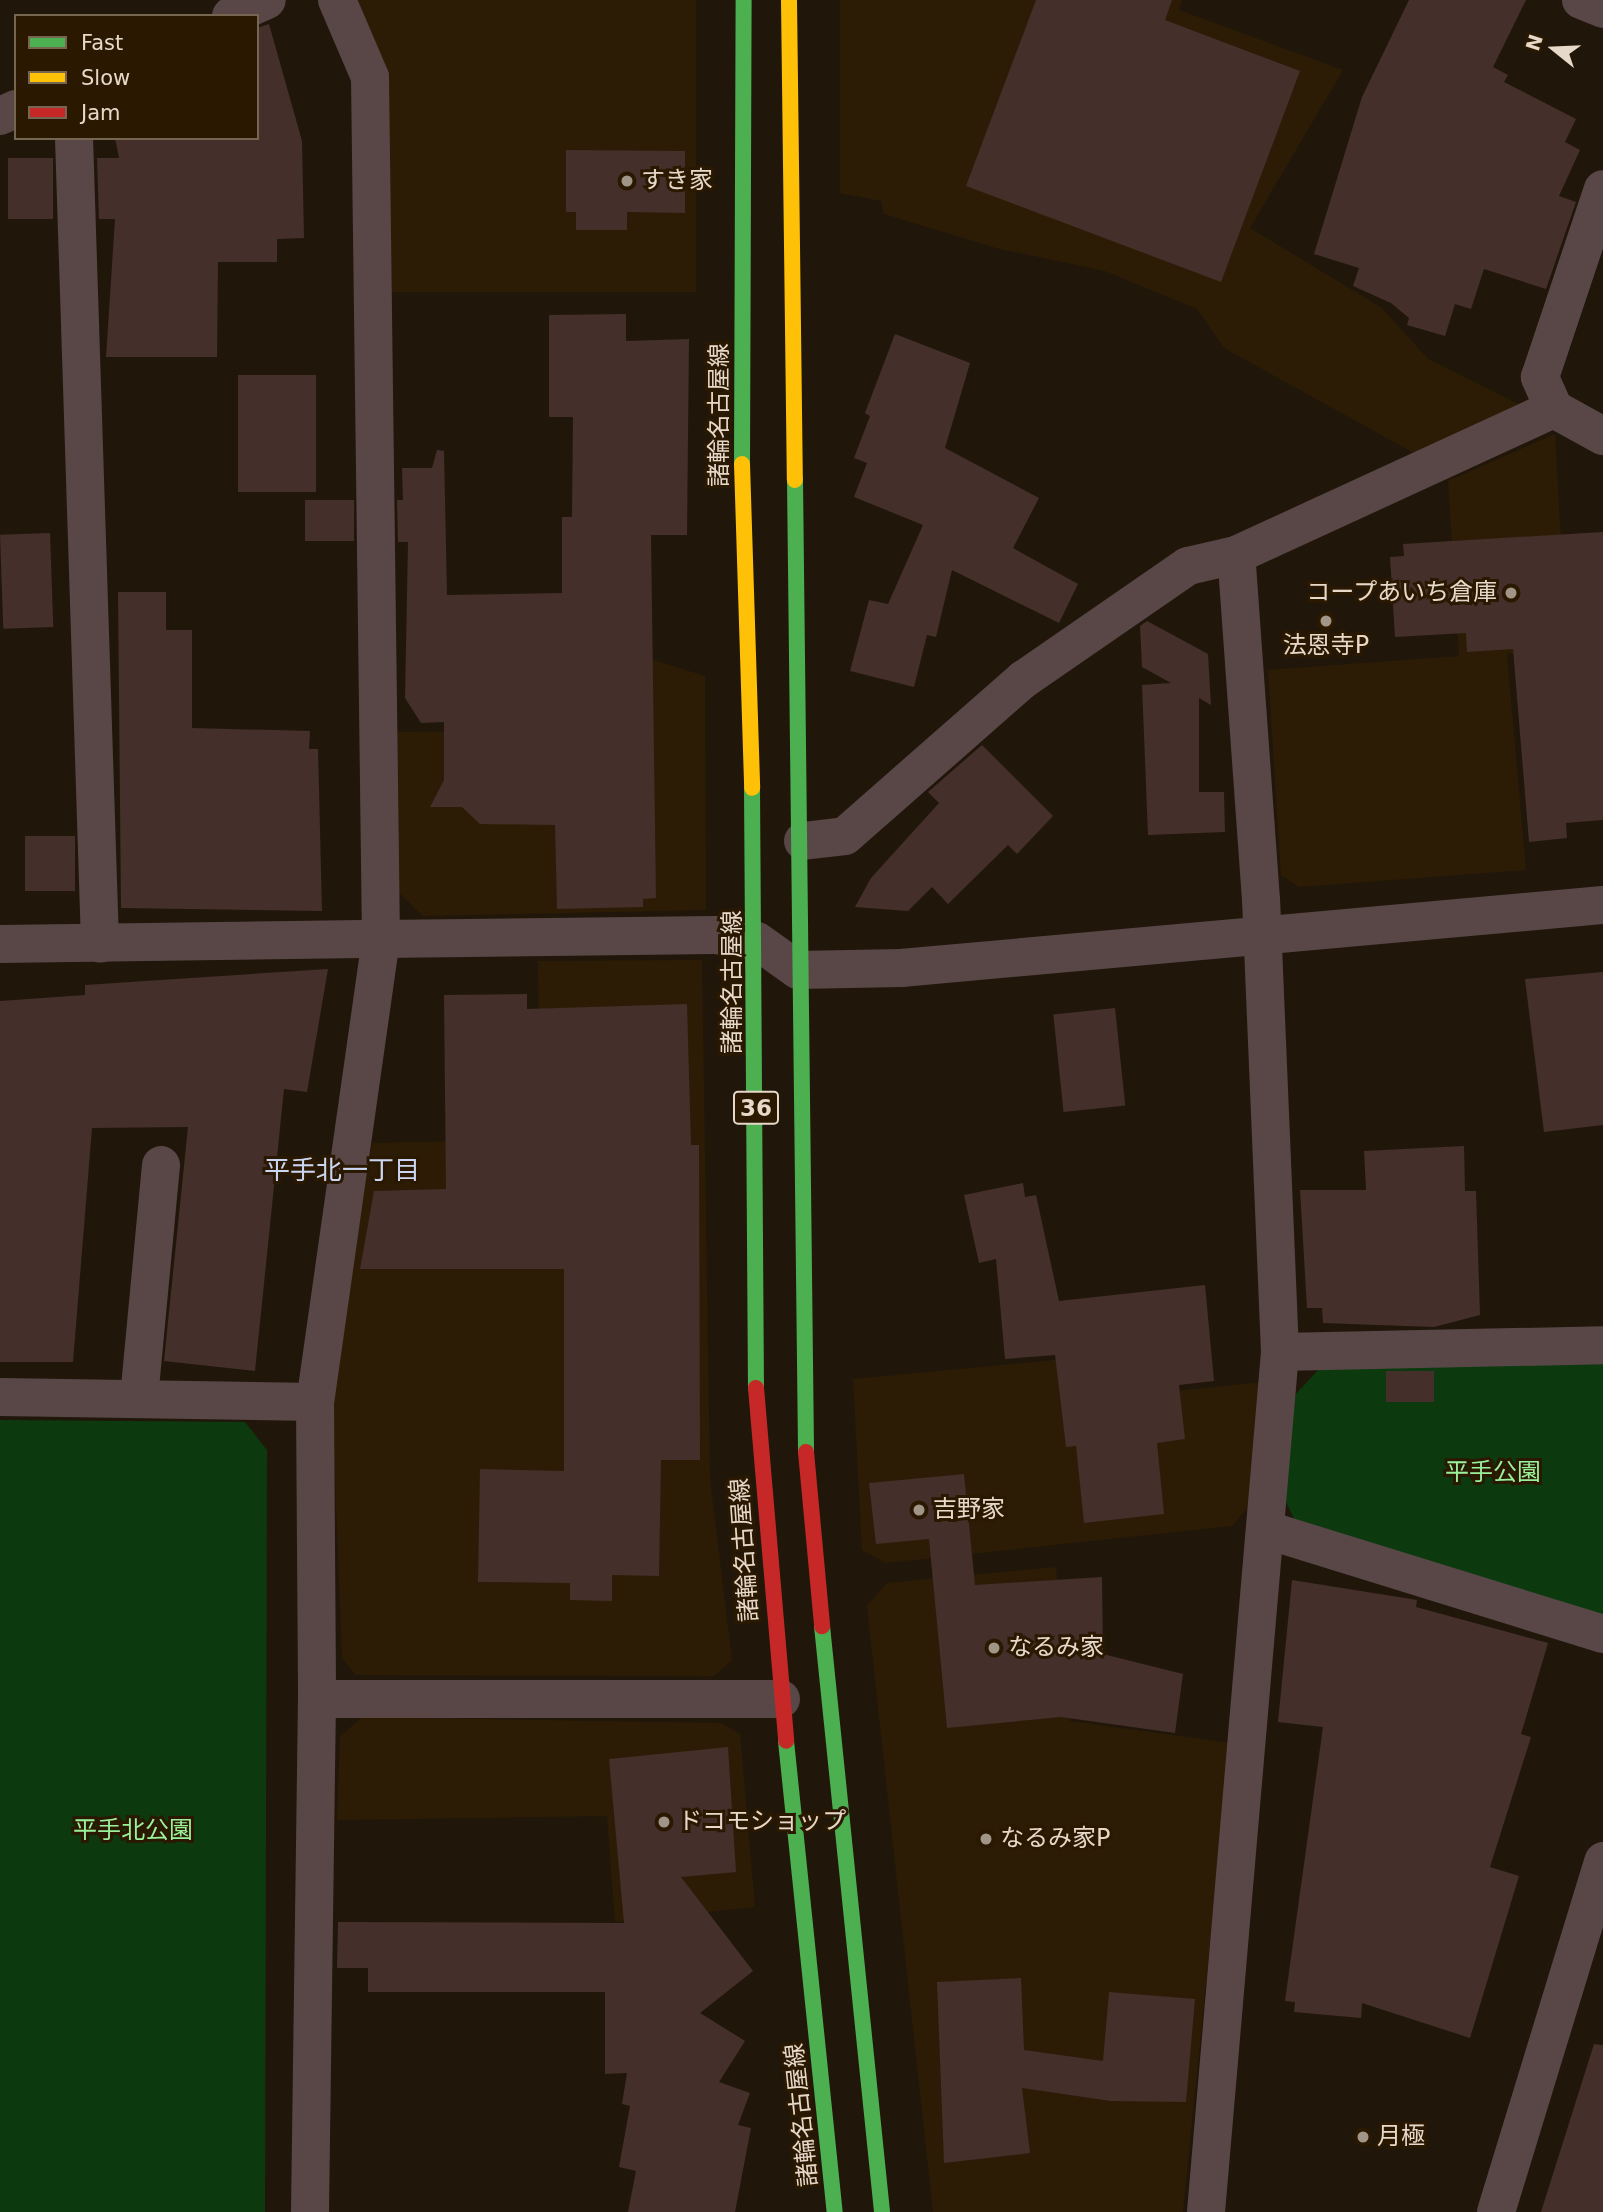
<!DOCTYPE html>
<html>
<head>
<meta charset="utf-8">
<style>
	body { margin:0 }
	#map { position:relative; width:1603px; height:2212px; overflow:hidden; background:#20170a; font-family:"DejaVu Sans","Noto Sans JP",sans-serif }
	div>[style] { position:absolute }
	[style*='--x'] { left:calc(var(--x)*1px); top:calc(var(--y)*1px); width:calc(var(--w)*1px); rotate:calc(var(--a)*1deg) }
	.built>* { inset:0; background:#2c1c05; transform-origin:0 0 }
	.green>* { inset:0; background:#0c3a0e }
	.building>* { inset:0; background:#442f2a; transform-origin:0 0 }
	.street>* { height:38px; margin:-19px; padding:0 19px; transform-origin:19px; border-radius:19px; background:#594748 }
	.fast>* { height:16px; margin:-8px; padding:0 8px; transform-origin:8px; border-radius:8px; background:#4caf50 }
	.slow>* { height:16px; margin:-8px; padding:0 8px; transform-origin:8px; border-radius:8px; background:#ffc107 }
	.jam>* { height:16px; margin:-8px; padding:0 8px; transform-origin:8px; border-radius:8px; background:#c62828 }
	.dots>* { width:19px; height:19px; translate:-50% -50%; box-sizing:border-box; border:4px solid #2a1800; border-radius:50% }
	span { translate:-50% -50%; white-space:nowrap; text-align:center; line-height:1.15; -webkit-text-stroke:6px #2a1800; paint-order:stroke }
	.shield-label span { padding:2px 5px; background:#2a1800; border:2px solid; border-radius:5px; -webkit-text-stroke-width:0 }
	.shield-label { font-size:23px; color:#e6d9ca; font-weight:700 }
	.poi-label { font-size:24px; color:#e6d9ca }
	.left { translate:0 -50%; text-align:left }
	.right { translate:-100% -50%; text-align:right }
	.street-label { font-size:24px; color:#e6d9ca }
	.park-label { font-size:24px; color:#99f199 }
	.neighbourhood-label { font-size:26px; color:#cbd7f2 }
	.legend { position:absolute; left:14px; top:14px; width:245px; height:126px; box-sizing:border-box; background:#2a1800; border:2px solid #756551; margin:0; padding:9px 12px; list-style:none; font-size:21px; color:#e6d9ca }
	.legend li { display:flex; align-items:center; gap:14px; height:35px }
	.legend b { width:35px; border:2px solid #756551 }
	.north { position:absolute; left:1519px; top:14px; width:70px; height:70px; -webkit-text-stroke:5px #2a1800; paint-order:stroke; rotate:288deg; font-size:19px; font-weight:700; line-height:28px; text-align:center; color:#e6d9ca }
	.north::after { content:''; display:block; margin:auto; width:24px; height:32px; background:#e6d9ca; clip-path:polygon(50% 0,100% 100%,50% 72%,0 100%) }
</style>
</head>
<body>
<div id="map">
	<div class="built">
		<div style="left:356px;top:0;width:340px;height:292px"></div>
		<div style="clip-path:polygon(840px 0,1182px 0,1179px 10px,1343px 70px,1250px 228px,1382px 308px,1428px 359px,1520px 405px,1414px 453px,1224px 348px,1197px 309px,1105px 271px,996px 248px,884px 214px,881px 201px,840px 193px)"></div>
		<div style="clip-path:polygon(1555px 434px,1567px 649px,1507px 654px,1526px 870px,1299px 887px,1281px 875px,1268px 670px,1459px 656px,1448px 481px)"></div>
		<div style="clip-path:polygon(550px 628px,705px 676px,706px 910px,423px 916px,397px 891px,394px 732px,548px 731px)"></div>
		<div style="clip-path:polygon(702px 960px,710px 1479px,732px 1660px,714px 1676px,356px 1675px,342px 1658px,332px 1401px,372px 1143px,540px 1139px,538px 961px)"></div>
		<div style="clip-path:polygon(1056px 1360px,1061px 1403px,1262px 1382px,1250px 1505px,1232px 1526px,886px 1563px,862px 1550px,853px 1379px)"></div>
		<div style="clip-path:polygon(1056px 1567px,1070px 1721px,1230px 1743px,1183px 2212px,933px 2212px,867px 1606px,887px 1583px)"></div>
		<div style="clip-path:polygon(362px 1717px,721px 1723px,740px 1734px,755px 1907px,615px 1922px,607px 1816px,337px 1820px,340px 1737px)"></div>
	</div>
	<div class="green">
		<div style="clip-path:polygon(1603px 1361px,1603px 1623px,1298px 1527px,1286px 1502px,1294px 1396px,1319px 1369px)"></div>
		<div style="clip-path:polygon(0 1420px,245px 1422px,267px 1450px,265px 2212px,0 2212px)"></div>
	</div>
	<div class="building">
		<div style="clip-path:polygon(1036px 0,1172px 0,1165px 20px,1300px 71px,1221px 282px,966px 186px)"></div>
		<div style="clip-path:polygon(1409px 0,1526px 0,1493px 67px,1508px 75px,1504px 82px,1576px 119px,1565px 142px,1580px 150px,1559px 196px,1576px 202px,1546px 289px,1484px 269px,1471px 309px,1455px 304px,1445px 336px,1407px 325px,1409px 318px,1391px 303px,1353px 286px,1359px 268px,1314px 254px,1362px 97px)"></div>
		<div style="clip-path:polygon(269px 24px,302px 141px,304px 238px,277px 239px,277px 262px,218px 262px,217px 357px,106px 357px,115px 219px,99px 219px,97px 158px,119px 158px,115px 138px,257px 138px,257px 28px)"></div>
		<div style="clip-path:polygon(566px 150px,685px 151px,685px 213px,627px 212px,627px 230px,576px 230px,576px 212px,566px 212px)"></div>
		<div style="left:8px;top:158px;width:45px;height:61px"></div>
		<div style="clip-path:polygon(626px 314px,626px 341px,689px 339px,687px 535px,651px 535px,656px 898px,643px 899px,643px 907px,557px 909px,555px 825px,480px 824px,462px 807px,430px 807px,444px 780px,444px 722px,421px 723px,405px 698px,408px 542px,398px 542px,397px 500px,403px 500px,402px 468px,432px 468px,437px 450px,444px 451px,447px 595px,562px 593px,562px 517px,572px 517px,573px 417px,549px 417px,549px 315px)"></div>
		<div style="clip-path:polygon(895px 334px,970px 363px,945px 448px,1039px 498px,1013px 548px,1078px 584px,1059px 623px,952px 570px,936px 637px,927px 635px,914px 687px,850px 671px,869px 600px,888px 604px,923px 525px,854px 497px,867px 463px,854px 458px,870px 416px,865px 413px)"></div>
		<div style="left:238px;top:375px;width:78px;height:117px"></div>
		<div style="left:305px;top:500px;width:49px;height:41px"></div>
		<div style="clip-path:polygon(1603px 532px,1603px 820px,1566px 823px,1567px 838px,1529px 842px,1513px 649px,1467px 652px,1466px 633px,1395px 637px,1390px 557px,1404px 556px,1403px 544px)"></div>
		<div style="left:50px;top:533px;width:94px;height:50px;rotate:88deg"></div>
		<div style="clip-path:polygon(118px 592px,166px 592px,166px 630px,192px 630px,192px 728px,310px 731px,309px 749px,318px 749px,322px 911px,121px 908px)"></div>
		<div style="clip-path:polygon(1147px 621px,1208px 654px,1211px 705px,1199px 698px,1199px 792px,1224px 792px,1225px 832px,1148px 835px,1142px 685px,1171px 683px,1142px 667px,1140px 626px)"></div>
		<div style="clip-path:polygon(982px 745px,1053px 816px,1017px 854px,1008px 845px,948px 904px,932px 887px,908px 911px,855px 907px,871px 878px,939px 803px,928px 792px)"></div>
		<div style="left:25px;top:836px;width:50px;height:55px"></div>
		<div style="clip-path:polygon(328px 969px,307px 1092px,284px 1089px,255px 1371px,164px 1361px,188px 1127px,92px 1128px,73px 1362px,0 1362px,0 1001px,85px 995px,85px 985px)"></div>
		<div style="clip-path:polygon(1603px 972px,1603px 1125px,1544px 1132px,1525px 979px)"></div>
		<div style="clip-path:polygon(527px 994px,527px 1009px,687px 1004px,691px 1145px,699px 1145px,700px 1460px,661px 1460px,659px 1576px,612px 1575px,612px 1601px,570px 1600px,570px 1583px,478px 1582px,480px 1469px,564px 1471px,564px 1269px,360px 1269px,374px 1191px,446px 1189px,444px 995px)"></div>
		<div style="left:1115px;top:1008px;width:98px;height:62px;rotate:84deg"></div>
		<div style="clip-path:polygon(1464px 1146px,1465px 1191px,1476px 1191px,1480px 1315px,1434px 1327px,1323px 1323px,1322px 1308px,1307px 1308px,1300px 1190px,1366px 1190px,1364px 1151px)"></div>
		<div style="clip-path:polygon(1023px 1183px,1025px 1197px,1036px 1195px,1059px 1301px,1205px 1285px,1214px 1381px,1179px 1385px,1185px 1439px,1157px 1443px,1164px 1514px,1084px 1523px,1076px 1446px,1066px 1447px,1055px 1355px,1005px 1359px,996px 1259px,979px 1263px,964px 1195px)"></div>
		<div style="left:1434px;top:1371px;width:31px;height:48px;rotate:90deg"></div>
		<div style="clip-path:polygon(964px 1474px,975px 1585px,1102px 1577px,1103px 1654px,1183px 1674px,1175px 1733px,1061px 1717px,947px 1728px,929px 1539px,876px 1544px,869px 1483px)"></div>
		<div style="clip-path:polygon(1292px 1580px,1417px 1600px,1416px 1607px,1548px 1643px,1521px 1734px,1531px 1737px,1490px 1867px,1519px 1876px,1470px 2038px,1362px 2003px,1361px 2018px,1294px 2012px,1295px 2002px,1285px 2001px,1323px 1727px,1278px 1722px)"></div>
		<div style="clip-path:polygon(728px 1747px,736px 1872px,681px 1877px,753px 1971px,700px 2013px,745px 2041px,719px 2082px,750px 2093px,738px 2125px,751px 2128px,735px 2212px,628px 2212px,636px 2171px,619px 2167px,630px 2106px,622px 2104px,627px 2073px,605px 2074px,605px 1992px,368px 1992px,368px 1968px,337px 1968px,338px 1922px,624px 1923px,609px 1759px)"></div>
		<div style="clip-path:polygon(1021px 1978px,1024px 2050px,1103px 2061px,1109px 1992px,1195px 1999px,1186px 2102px,1111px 2101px,1022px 2088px,1030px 2153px,944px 2163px,937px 1982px)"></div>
		<div style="clip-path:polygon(1594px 2044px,1603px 2045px,1603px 2212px,1541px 2212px)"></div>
	</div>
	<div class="street">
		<div style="--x:337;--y:0;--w:84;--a:66.8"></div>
		<div style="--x:370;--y:77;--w:862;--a:89.27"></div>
		<div style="--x:381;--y:939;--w:334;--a:-0.7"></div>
		<div style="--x:715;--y:935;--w:42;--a:8.1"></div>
		<div style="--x:757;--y:941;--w:50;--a:35.3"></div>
		<div style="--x:798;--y:970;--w:103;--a:-1.1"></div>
		<div style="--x:901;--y:968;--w:705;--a:-5.13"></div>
		<div style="--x:1581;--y:0;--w:24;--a:22"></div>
		<div style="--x:231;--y:16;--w:39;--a:-24"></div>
		<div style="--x:0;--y:116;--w:17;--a:-24"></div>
		<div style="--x:74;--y:138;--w:806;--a:88.15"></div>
		<div style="--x:1554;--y:409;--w:35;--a:-114"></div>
		<div style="--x:1540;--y:377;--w:198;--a:-71.5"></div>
		<div style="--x:803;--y:841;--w:42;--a:-6.8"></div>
		<div style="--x:845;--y:836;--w:238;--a:-41.3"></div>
		<div style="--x:1024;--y:679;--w:199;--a:-34.6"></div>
		<div style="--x:1188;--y:566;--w:49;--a:-12.9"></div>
		<div style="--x:1236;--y:555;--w:350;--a:-24.7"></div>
		<div style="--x:1554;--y:409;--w:56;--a:28.9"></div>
		<div style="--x:0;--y:944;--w:381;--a:-0.8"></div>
		<div style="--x:381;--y:939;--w:468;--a:98.1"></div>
		<div style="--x:1280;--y:1352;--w:323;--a:-1.2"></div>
		<div style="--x:0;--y:1397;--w:315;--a:0.9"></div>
		<div style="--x:315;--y:1402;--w:297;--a:89.6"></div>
		<div style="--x:317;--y:1699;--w:464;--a:0"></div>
		<div style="--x:139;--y:1398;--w:234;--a:-84.6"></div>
		<div style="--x:1267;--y:1530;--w:352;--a:17.2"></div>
		<div style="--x:310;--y:2212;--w:513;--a:-89.22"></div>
		<div style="--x:1206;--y:2212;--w:863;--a:-85.08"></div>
		<div style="--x:1280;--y:1352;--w:452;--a:-92.4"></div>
		<div style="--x:1261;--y:900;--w:346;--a:-94.1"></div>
		<div style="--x:1496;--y:2212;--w:367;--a:-73"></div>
	</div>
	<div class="fast">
		<div style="--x:742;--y:464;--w:464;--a:-89.8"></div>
		<div style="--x:795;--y:480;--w:972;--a:89.35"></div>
		<div style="--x:752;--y:788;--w:600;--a:89.62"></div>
		<div style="--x:822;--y:1626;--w:589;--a:84.15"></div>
		<div style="--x:786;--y:1741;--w:474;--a:84.1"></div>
	</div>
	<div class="slow">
		<div style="--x:789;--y:0;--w:480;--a:89.3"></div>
		<div style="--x:742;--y:464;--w:324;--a:88.2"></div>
	</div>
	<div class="jam">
		<div style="--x:756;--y:1388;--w:354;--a:85.1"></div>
		<div style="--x:806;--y:1452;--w:175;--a:84.7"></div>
	</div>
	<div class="dots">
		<div style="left:627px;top:181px;background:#a19587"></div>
		<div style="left:1511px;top:593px;background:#a19587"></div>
		<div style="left:1326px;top:621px;background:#a19587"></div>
		<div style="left:919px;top:1510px;background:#a19587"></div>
		<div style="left:994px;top:1648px;background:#a19587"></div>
		<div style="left:664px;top:1822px;background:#a19587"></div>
		<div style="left:986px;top:1839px;background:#a19587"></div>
		<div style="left:1363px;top:2137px;background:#a19587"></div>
	</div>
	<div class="shield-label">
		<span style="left:756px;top:1108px">36</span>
	</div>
	<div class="poi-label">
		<span class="left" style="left:641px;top:181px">すき家</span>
		<span class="right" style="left:1497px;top:593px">コープあいち倉庫</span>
		<span style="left:1326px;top:646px">法恩寺P</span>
		<span class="left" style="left:933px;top:1510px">吉野家</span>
		<span class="left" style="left:1008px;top:1648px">なるみ家</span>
		<span class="left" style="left:678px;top:1822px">ドコモショップ</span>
		<span class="left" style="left:1000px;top:1839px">なるみ家P</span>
		<span class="left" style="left:1377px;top:2137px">月極</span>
	</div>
	<div class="street-label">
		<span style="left:720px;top:415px;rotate:-90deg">諸輪名古屋線</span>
		<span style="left:733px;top:982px;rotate:-90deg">諸輪名古屋線</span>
		<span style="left:745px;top:1550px;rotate:-94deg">諸輪名古屋線</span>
		<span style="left:802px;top:2115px;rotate:-96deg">諸輪名古屋線</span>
	</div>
	<div class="park-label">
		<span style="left:1493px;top:1473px">平手公園</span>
		<span style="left:133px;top:1831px">平手北公園</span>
	</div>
	<div class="neighbourhood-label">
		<span style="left:342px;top:1171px">平手北一丁目</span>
	</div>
	<ul class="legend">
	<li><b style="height:9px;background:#4caf50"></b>Fast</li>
	<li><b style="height:9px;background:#ffc107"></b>Slow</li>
	<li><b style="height:9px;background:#c62828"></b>Jam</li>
	</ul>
	<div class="north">N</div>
</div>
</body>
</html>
